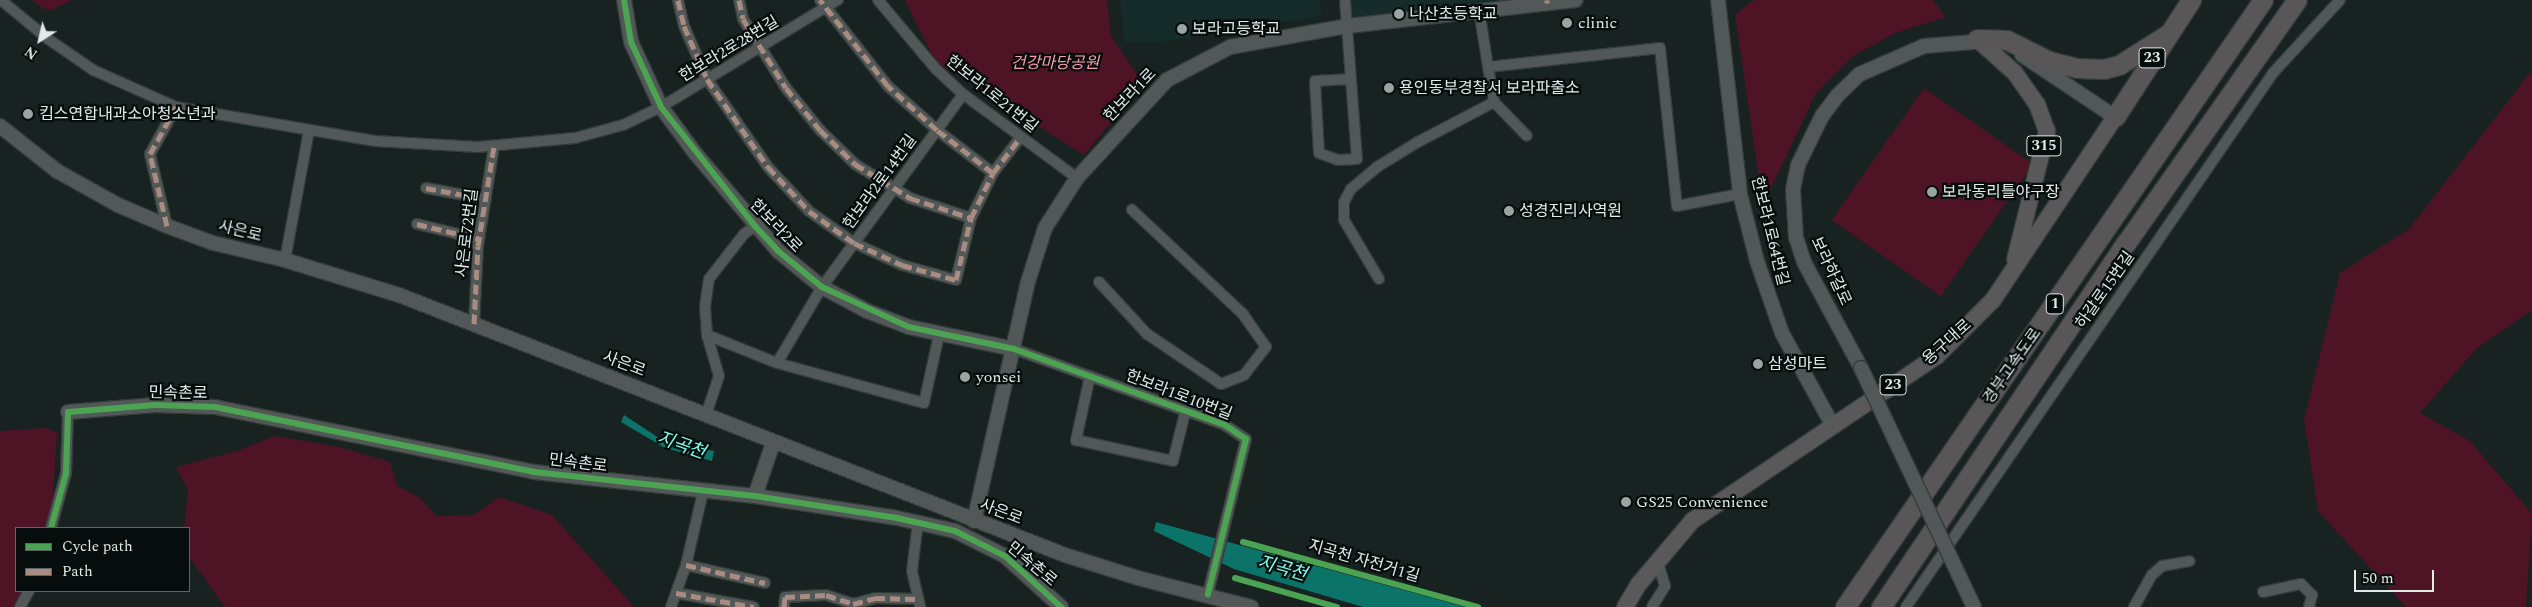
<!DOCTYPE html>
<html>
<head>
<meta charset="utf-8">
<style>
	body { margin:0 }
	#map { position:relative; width:2532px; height:607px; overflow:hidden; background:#182220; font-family:Spectral,"Noto Sans KR",serif }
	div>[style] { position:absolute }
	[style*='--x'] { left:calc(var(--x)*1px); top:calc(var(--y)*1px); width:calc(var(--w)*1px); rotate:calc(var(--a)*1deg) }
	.built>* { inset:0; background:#152c2a }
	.green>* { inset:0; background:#4f1326; transform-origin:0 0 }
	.water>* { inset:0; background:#0b7368 }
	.roads { filter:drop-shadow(1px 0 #343c3a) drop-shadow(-1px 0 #343c3a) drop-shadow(0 1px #343c3a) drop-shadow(0 -1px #343c3a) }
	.street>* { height:10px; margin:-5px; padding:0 5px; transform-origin:5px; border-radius:5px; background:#515857 }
	.secondary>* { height:14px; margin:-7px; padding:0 7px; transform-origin:7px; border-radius:7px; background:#515857 }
	.primary>* { height:16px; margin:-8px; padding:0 8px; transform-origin:8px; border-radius:8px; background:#59595a }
	.highway>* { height:19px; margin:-9.5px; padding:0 9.5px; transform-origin:9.5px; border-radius:9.5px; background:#595657 }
	.bridges { filter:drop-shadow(1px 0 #343c3a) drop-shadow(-1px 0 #343c3a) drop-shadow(0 1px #343c3a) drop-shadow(0 -1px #343c3a) }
	.secondary-bridge>* { height:14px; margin:-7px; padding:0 7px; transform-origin:7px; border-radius:7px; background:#515857 }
	.quiet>* { height:5px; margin-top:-2.5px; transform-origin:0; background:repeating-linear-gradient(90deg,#a88b81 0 10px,transparent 0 15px) }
	.cycleway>* { height:6px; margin:-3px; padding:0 3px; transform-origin:3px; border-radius:3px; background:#4ca352 }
	.dots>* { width:14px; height:14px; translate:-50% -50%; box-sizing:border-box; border:2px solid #060d0c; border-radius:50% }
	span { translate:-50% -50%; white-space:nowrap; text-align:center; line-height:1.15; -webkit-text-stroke:4.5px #060d0c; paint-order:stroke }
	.shield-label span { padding:1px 4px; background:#060d0c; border:1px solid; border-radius:4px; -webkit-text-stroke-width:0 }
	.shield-label { font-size:15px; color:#e0ebe9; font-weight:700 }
	.poi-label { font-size:16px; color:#e0ebe9 }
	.left { translate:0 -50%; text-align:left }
	.street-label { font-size:16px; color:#e0ebe9 }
	.park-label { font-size:16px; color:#fd9eb1; font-style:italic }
	.water-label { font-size:18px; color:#81feec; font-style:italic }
	.legend { position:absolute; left:15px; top:527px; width:175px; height:65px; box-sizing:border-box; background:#060d0c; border:1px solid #5d6664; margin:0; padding:6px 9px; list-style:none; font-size:15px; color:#e0ebe9 }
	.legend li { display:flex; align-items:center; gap:10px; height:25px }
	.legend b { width:25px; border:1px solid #5d6664 }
	.north { position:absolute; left:15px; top:15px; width:50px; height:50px; -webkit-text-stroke:4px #060d0c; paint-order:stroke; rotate:215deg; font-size:14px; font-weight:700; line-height:20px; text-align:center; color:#e0ebe9 }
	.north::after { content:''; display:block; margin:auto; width:18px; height:22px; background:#e0ebe9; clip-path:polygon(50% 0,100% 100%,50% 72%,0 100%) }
	.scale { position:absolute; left:2354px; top:570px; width:80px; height:22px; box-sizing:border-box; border:2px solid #e0ebe9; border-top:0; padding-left:6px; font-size:15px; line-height:18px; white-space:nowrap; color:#e0ebe9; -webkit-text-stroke:4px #060d0c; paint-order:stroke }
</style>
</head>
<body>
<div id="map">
	<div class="built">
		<div style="clip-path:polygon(1120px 0,1320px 0,1321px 16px,1159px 42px,1125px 42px)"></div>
		<div style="clip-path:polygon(1345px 0,1576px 0,1348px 26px)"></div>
	</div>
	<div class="green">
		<div style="clip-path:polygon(32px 0,72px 0,52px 10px,44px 9px)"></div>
		<div style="clip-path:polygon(905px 0,1107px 0,1111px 36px,1143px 83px,1084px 155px,935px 61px)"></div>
		<div style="clip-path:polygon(1758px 0,1933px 0,1946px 17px,1895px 33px,1853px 56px,1816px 93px,1763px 205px,1735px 15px,1751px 1px)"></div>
		<div style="clip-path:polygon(2532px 70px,2532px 310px,2476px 349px,2420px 413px,2470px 441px,2532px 514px,2526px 607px,2406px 607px,2318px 511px,2304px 419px,2340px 273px,2409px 229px)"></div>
		<div style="left:1924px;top:88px;width:133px;height:161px;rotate:35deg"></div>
		<div style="clip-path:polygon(45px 428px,57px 432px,51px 527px,16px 528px,16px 591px,29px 591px,20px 607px,0 607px,0 431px)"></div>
		<div style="clip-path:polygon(275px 436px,339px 447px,390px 462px,397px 486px,420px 498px,437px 516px,474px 515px,499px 497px,552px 515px,634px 607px,225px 607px,189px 557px,189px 528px,184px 528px,188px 490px,176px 467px,237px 451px)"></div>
	</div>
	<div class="water">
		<div style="clip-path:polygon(624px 415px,665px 442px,714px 451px,712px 461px,665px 448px,621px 422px)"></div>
		<div style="clip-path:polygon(1156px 522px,1465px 607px,1363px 607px,1234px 569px,1154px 531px)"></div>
	</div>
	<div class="roads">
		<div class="street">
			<div style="--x:1;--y:0;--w:61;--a:39.7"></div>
			<div style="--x:48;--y:39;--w:55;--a:34.6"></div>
			<div style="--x:93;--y:70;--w:91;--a:24"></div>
			<div style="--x:176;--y:107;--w:202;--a:9.7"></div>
			<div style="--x:375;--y:141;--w:103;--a:3.3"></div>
			<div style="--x:478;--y:147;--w:97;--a:-5.3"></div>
			<div style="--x:575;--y:138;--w:50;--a:-15.2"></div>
			<div style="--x:623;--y:125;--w:42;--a:-25.3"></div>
			<div style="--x:661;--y:107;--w:207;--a:-31.2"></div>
			<div style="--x:678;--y:0;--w:27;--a:77"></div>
			<div style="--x:684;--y:26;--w:58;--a:66.5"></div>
			<div style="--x:707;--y:79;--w:107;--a:55.3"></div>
			<div style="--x:768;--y:167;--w:60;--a:47"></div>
			<div style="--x:809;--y:211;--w:55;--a:35.4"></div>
			<div style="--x:854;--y:243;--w:53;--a:24.6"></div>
			<div style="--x:902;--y:265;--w:56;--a:15.5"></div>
			<div style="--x:956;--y:280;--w:64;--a:-76.4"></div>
			<div style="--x:971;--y:218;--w:50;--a:-63.9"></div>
			<div style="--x:993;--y:173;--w:71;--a:-142.5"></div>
			<div style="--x:937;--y:130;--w:66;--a:-138.1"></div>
			<div style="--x:888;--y:86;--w:110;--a:-128.3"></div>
			<div style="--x:739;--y:0;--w:19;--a:78"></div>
			<div style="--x:743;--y:19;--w:81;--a:58.1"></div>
			<div style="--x:786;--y:88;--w:54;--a:51"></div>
			<div style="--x:820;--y:130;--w:49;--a:44.2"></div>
			<div style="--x:855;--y:164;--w:65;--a:31.7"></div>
			<div style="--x:910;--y:198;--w:64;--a:18.2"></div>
			<div style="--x:878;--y:0;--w:90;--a:50"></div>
			<div style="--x:936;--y:69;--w:37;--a:43"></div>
			<div style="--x:963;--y:94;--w:142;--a:36.4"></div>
			<div style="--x:1345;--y:0;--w:159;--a:85.7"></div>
			<div style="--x:1357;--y:159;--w:19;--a:177"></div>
			<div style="--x:1338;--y:160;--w:20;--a:-160"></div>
			<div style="--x:1319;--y:153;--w:72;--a:-93.2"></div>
			<div style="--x:1315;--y:81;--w:36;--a:-3"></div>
			<div style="--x:1479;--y:10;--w:58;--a:81"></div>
			<div style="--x:1488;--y:67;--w:173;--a:-6.3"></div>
			<div style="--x:1660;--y:48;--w:159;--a:83.9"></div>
			<div style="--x:1677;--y:206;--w:64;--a:-10.8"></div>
			<div style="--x:1488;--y:67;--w:36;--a:80"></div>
			<div style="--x:1494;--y:102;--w:47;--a:45.9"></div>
			<div style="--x:993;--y:173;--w:44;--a:-52.4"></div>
			<div style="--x:426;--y:188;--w:61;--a:10.4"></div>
			<div style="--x:417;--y:224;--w:64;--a:13.6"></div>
			<div style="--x:167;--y:226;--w:74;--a:-103.3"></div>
			<div style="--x:150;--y:154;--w:54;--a:-61"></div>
			<div style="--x:285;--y:260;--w:132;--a:-79.5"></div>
			<div style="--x:1379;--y:279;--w:69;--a:-120.7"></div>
			<div style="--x:1344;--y:220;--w:18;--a:-90"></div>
			<div style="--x:1344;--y:202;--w:15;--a:-62"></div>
			<div style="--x:1351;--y:189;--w:34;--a:-40"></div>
			<div style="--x:1377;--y:167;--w:46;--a:-31.6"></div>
			<div style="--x:1416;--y:143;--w:88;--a:-27.7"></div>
			<div style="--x:1099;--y:282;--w:71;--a:47.3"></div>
			<div style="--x:1147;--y:334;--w:89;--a:34"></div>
			<div style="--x:1221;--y:384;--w:25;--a:-21"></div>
			<div style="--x:1244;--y:375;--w:36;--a:-52"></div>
			<div style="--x:1266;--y:347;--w:39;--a:-125"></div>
			<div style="--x:1244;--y:315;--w:154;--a:-136.8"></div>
			<div style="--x:474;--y:324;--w:78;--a:-87.1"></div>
			<div style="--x:478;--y:246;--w:101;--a:-80.9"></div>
			<div style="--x:707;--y:335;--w:75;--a:21.8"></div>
			<div style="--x:777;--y:363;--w:152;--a:15.2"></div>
			<div style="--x:924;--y:403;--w:70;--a:-77.6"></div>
			<div style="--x:1014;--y:349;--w:224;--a:19.8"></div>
			<div style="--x:1225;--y:425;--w:25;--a:34"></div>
			<div style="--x:1246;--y:439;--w:160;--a:103.8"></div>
			<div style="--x:777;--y:363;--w:88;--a:-59.4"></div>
			<div style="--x:822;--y:287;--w:239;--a:-53.8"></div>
			<div style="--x:1090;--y:376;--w:66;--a:102.3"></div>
			<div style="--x:1076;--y:440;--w:99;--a:12.2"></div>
			<div style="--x:1173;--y:461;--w:49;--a:-76"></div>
			<div style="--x:706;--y:415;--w:41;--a:-71.6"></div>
			<div style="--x:719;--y:376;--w:43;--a:-106.3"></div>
			<div style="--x:707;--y:335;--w:28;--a:-94"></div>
			<div style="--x:705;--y:307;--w:28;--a:-82"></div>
			<div style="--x:709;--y:279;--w:57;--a:-52.1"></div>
			<div style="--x:744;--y:234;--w:14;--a:-36"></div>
			<div style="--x:918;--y:522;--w:49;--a:97"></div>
			<div style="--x:912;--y:571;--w:37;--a:77"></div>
			<div style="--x:51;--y:528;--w:57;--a:-74.7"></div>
			<div style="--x:66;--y:473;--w:61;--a:-88.1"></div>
			<div style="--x:686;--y:565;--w:81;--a:12.8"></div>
			<div style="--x:2263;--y:592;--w:39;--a:-12"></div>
			<div style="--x:2301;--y:584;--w:16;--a:45"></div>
			<div style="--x:2312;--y:595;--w:12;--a:104"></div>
			<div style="--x:676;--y:593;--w:79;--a:10.2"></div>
			<div style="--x:20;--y:607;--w:18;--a:-61"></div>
			<div style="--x:671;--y:607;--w:45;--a:-70.3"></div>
			<div style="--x:686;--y:565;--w:75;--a:-76.9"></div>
			<div style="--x:784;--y:607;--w:10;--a:-84"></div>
			<div style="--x:785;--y:597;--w:41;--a:-2.8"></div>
			<div style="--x:826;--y:595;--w:28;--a:18"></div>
			<div style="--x:853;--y:604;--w:23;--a:-15"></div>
			<div style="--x:875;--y:598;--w:43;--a:1.3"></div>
			<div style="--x:1652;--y:607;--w:25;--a:-58"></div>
			<div style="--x:1665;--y:586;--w:27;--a:-107"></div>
			<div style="--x:1906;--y:607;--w:648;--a:-55.5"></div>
			<div style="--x:2273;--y:73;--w:99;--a:-47.5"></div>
			<div style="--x:2134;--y:607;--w:37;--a:-61"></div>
			<div style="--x:2152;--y:575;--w:13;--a:-42"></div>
			<div style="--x:2162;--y:566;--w:28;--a:-10"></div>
		</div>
		<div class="secondary">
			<div style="--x:624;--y:0;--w:43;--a:80.5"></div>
			<div style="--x:631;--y:42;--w:72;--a:65.2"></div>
			<div style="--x:661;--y:107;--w:57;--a:53.5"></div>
			<div style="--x:695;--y:153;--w:128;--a:49.7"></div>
			<div style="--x:778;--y:251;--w:57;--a:39.3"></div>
			<div style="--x:822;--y:287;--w:51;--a:28.1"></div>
			<div style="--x:867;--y:311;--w:45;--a:20.9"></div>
			<div style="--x:909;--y:327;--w:107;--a:11.8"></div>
			<div style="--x:1718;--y:0;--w:195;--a:83.5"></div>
			<div style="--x:1740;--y:194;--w:69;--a:75.8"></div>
			<div style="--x:1757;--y:261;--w:76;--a:70.9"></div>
			<div style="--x:1782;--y:333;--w:106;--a:61.3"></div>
			<div style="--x:2022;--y:55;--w:112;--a:33.7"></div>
			<div style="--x:0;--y:126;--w:73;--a:38.3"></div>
			<div style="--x:57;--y:171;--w:70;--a:29.1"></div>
			<div style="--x:118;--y:205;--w:53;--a:23.2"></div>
			<div style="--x:167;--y:226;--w:49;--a:20.3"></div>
			<div style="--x:213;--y:243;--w:74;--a:13.3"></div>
			<div style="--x:285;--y:260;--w:119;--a:17.1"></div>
			<div style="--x:399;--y:295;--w:715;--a:21.33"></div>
			<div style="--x:1065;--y:555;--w:77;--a:17.5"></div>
			<div style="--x:1138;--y:578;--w:117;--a:14.4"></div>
			<div style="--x:1861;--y:368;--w:120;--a:-118.3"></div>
			<div style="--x:1804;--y:262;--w:25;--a:-108"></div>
			<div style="--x:1796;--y:238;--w:49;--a:-93.5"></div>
			<div style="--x:1793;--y:189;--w:25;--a:-78"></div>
			<div style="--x:1798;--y:165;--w:55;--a:-63.9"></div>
			<div style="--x:1822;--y:116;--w:26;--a:-53"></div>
			<div style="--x:1838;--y:95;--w:30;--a:-44"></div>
			<div style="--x:1860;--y:74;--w:70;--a:-23.6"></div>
			<div style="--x:1924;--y:46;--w:62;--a:-4.6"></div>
			<div style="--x:68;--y:412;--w:87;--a:-4.6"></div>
			<div style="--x:155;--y:405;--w:60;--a:1.9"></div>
			<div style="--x:215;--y:407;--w:326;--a:11.5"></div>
			<div style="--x:534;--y:472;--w:222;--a:6.2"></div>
			<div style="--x:755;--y:496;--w:144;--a:8.8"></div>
			<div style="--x:897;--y:518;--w:59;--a:12.6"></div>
			<div style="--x:955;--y:531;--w:56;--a:26.6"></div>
			<div style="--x:1005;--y:556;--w:76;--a:42.3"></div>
			<div style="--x:755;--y:496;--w:56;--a:-71.2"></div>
			<div style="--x:974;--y:521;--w:242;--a:-77.3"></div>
			<div style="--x:1027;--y:285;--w:60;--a:-72.5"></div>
			<div style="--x:1045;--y:228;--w:59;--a:-57.4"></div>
			<div style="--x:1077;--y:178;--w:133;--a:-47.4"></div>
			<div style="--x:1167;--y:80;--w:71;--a:-27.6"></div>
			<div style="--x:1230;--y:47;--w:120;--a:-10.1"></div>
			<div style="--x:1348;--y:26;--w:229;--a:-6.5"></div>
		</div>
		<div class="primary">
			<div style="--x:1977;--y:39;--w:51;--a:41.8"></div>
			<div style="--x:2015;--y:73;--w:38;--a:55"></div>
			<div style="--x:2037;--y:104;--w:29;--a:70"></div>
			<div style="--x:2047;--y:131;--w:132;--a:104"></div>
			<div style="--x:1625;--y:607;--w:26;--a:-59"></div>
			<div style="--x:1638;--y:585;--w:84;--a:-49.8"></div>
			<div style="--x:1692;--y:521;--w:295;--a:-34"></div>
			<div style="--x:1937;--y:356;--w:79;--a:-45"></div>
			<div style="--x:1993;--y:300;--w:220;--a:-56.3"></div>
		</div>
		<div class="highway">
			<div style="--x:1977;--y:39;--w:30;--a:2"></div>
			<div style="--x:2007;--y:40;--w:47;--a:26.6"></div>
			<div style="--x:2049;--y:61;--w:29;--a:14"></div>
			<div style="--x:2077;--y:68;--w:27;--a:2"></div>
			<div style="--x:2104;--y:69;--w:16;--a:-15"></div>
			<div style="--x:2119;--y:65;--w:58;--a:-32.3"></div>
			<div style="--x:2115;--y:117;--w:140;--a:-57"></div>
			<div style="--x:1845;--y:607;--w:737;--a:-55.45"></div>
			<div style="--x:1881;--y:607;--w:439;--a:-56.1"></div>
			<div style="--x:2126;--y:243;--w:297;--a:-54.9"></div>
		</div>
	</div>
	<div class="bridges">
		<div class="secondary-bridge">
			<div style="--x:1861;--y:368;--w:264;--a:64.7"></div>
		</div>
	</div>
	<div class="quiet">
		<div style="--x:678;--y:0;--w:27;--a:77"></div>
		<div style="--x:684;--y:26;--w:58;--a:66.5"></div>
		<div style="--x:707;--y:79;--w:107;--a:55.3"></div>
		<div style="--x:768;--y:167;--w:60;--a:47"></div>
		<div style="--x:809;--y:211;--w:55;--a:35.4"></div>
		<div style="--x:854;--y:243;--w:53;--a:24.6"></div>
		<div style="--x:902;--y:265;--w:56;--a:15.5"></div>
		<div style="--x:956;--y:280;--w:64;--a:-76.4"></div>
		<div style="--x:971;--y:218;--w:50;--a:-63.9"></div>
		<div style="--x:993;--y:173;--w:71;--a:-142.5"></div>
		<div style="--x:937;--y:130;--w:66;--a:-138.1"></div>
		<div style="--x:888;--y:86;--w:110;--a:-128.3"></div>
		<div style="--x:739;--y:0;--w:19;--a:78"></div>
		<div style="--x:743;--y:19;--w:81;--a:58.1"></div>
		<div style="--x:786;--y:88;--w:54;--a:51"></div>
		<div style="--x:820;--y:130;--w:49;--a:44.2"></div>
		<div style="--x:855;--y:164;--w:65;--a:31.7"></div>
		<div style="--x:910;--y:198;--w:64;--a:18.2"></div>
		<div style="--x:1547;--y:0;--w:3;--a:90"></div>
		<div style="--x:993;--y:173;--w:44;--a:-52.4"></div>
		<div style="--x:426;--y:188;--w:61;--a:10.4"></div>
		<div style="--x:417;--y:224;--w:64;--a:13.6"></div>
		<div style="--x:167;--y:226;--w:74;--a:-103.3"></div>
		<div style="--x:150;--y:154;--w:54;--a:-61"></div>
		<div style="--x:474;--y:324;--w:78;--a:-87.1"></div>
		<div style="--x:478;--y:246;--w:101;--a:-80.9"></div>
		<div style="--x:686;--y:565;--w:81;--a:12.8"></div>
		<div style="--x:676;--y:593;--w:79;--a:10.2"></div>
		<div style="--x:784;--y:607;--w:10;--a:-84"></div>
		<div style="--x:785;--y:597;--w:41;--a:-2.8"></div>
		<div style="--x:826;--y:595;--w:28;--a:18"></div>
		<div style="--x:853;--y:604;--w:23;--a:-15"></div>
		<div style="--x:875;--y:598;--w:43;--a:1.3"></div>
	</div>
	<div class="cycleway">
		<div style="--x:624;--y:0;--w:43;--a:80.5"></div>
		<div style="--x:631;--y:42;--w:72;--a:65.2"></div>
		<div style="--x:661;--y:107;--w:152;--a:51.7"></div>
		<div style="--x:755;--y:226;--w:34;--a:47"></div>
		<div style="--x:778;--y:251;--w:57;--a:39.3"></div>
		<div style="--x:822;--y:287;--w:96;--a:24.7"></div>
		<div style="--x:909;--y:327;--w:107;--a:11.8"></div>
		<div style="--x:1014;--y:349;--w:224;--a:19.8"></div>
		<div style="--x:1225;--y:425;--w:25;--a:34"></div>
		<div style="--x:1246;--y:439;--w:160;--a:103.8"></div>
		<div style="--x:51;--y:528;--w:57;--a:-74.7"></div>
		<div style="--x:66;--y:473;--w:61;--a:-88.1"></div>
		<div style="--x:68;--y:412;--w:87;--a:-4.6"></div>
		<div style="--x:155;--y:405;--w:60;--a:1.9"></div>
		<div style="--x:215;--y:407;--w:326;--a:11.5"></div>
		<div style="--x:534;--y:472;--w:222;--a:6.2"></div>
		<div style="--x:755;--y:496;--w:144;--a:8.8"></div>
		<div style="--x:897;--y:518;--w:59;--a:12.6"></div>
		<div style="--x:955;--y:531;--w:56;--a:26.6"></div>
		<div style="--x:1005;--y:556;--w:76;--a:42.3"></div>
		<div style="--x:1243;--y:542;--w:244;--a:15.5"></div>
		<div style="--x:1235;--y:578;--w:106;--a:15.9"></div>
	</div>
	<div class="dots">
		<div style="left:1399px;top:14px;background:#9aa5a3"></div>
		<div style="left:1567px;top:23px;background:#9aa5a3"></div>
		<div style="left:1182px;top:29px;background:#9aa5a3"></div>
		<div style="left:1389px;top:88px;background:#9aa5a3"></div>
		<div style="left:28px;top:114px;background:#9aa5a3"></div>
		<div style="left:1932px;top:192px;background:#9aa5a3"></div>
		<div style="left:1509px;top:211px;background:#9aa5a3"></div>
		<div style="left:1758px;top:364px;background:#9aa5a3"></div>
		<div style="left:965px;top:377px;background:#9aa5a3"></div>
		<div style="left:1626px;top:502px;background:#9aa5a3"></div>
	</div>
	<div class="shield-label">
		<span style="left:2152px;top:58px">23</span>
		<span style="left:2044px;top:146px">315</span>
		<span style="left:2055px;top:304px">1</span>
		<span style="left:1893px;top:385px">23</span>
	</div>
	<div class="poi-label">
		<span class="left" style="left:1409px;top:14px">나산초등학교</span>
		<span class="left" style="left:1578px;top:23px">clinic</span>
		<span class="left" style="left:1192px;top:29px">보라고등학교</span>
		<span class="left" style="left:1399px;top:88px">용인동부경찰서 보라파출소</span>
		<span class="left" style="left:39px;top:114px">킴스연합내과소아청소년과</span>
		<span class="left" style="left:1942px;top:192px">보라동리틀야구장</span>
		<span class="left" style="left:1519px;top:211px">성경진리사역원</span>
		<span class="left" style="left:1768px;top:364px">삼성마트</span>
		<span class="left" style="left:976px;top:377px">yonsei</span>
		<span class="left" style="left:1636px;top:502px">GS25 Convenience</span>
	</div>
	<div class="street-label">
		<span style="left:729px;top:49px;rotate:-31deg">한보라2로28번길</span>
		<span style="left:992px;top:94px;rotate:39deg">한보라1로21번길</span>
		<span style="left:1130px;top:95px;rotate:-46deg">한보라1로</span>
		<span style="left:880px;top:182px;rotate:-54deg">한보라2로14번길</span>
		<span style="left:776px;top:226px;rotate:46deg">한보라2로</span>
		<span style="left:240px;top:231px;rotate:14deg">사은로</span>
		<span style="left:1770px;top:231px;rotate:76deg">한보라1로64번길</span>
		<span style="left:467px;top:233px;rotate:-83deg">사은로72번길</span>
		<span style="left:1831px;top:271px;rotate:65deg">보라하갈로</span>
		<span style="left:2105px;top:290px;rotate:-55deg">하갈로15번길</span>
		<span style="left:1947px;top:342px;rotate:-42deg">용구대로</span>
		<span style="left:624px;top:364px;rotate:21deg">사은로</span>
		<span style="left:2012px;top:366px;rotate:-55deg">경부고속도로</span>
		<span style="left:178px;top:393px;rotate:1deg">민속촌로</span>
		<span style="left:1179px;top:395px;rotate:21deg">한보라1로10번길</span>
		<span style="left:578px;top:463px;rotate:7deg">민속촌로</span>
		<span style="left:1001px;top:512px;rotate:21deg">사은로</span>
		<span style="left:1364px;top:561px;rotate:16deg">지곡천 자전거1길</span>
		<span style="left:1032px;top:564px;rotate:40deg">민속촌로</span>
	</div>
	<div class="park-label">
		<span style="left:1055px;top:63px">건강마당공원</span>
	</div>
	<div class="water-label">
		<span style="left:681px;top:446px;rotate:19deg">지곡천</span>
		<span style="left:1282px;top:569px;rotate:16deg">지곡천</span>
	</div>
	<ul class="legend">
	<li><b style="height:6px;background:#4ca352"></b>Cycle path</li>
	<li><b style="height:6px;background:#a88b81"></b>Path</li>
	</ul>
	<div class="north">N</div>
	<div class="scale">50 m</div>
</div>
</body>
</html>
